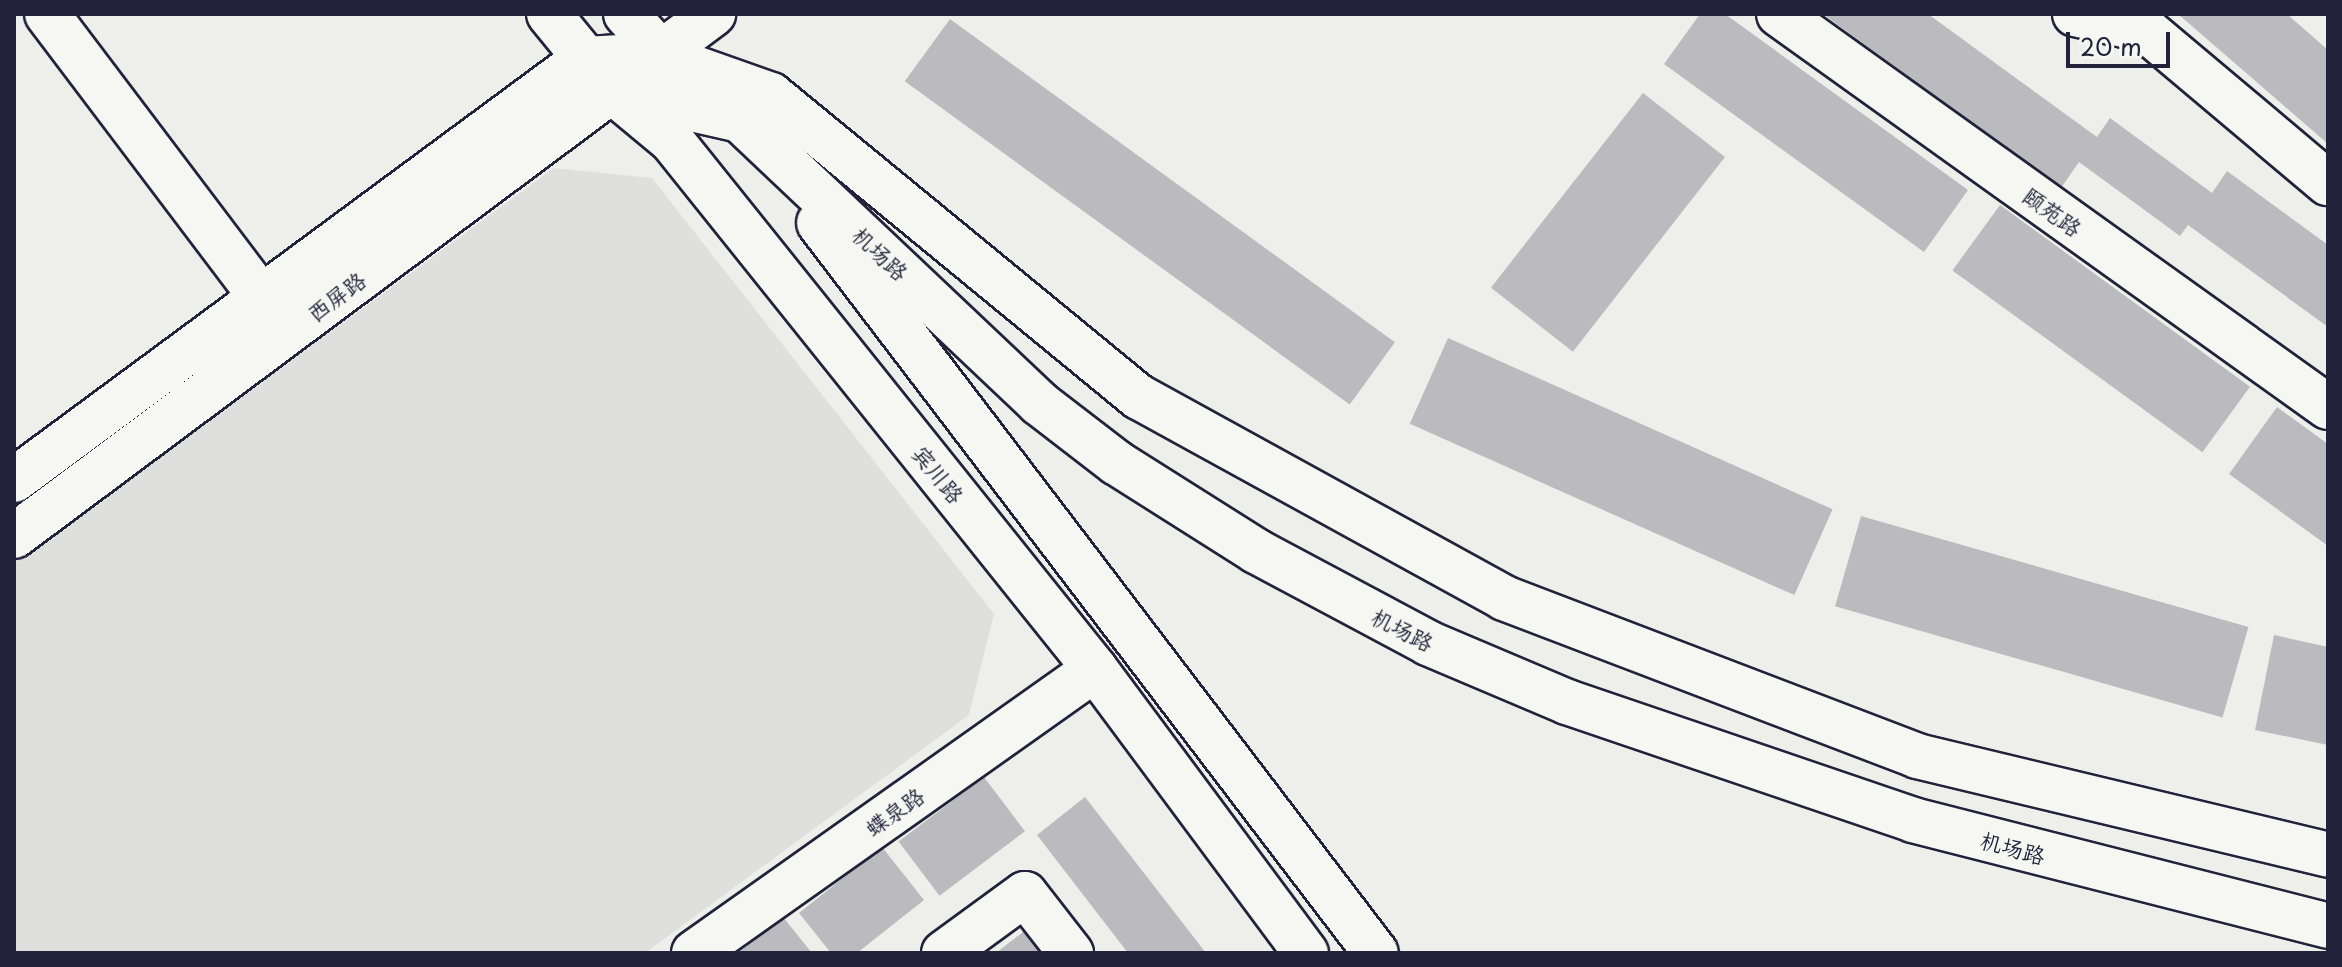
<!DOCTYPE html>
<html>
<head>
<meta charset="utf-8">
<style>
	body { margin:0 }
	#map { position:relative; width:2342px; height:967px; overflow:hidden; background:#eeeeeb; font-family:"Playpen Sans","LXGW WenKai TC",sans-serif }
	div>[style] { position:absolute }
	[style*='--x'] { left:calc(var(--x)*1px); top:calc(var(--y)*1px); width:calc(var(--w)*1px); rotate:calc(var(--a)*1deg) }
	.built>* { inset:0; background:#dfdfde }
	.building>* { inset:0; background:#bbbbbf; transform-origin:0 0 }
	.roads { filter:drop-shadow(2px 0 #22223b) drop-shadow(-2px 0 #22223b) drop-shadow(0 2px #22223b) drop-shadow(0 -2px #22223b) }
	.minor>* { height:44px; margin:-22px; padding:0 22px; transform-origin:22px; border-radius:22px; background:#f6f6f2 }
	.major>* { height:44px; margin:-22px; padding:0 22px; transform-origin:22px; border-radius:22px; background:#f6f6f2 }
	span { translate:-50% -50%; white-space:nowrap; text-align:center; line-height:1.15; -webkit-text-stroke:7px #f6f6f2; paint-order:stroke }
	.street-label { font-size:22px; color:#22223b }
	.frame { position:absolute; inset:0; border:16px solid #22223b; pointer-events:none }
	.scale { position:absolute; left:2066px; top:32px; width:104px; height:36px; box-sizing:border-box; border:4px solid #22223b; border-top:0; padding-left:10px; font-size:24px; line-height:28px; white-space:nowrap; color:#22223b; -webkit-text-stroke:6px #f6f6f2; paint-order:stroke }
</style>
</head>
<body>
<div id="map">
	<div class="built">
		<div style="clip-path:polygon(554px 168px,652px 178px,994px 614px,969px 715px,645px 953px,14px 953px,14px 564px)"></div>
	</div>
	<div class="building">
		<div style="clip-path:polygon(1700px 14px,1725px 14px,1968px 190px,1924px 252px,1664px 64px)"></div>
		<div style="clip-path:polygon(1823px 14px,1928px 14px,2097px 137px,2110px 118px,2212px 193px,2227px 171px,2328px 245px,2328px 327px,2188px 225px,2180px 236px,2079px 162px,2061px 188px)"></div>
		<div style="clip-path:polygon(2178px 14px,2287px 14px,2328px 50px,2328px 144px)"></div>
		<div style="left:950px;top:19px;width:550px;height:77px;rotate:36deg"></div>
		<div style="left:1643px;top:93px;width:104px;height:247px;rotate:38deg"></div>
		<div style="left:2000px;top:205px;width:309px;height:81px;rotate:36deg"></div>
		<div style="left:1448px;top:338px;width:421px;height:94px;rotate:24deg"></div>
		<div style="clip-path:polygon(2277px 407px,2328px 444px,2328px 546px,2229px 474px)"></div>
		<div style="left:1861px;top:516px;width:403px;height:94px;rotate:16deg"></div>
		<div style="clip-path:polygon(2274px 635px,2328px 647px,2328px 745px,2255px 730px)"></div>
		<div style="left:984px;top:777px;width:68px;height:107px;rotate:53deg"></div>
		<div style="clip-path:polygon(1085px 797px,1206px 953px,1128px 953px,1037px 835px)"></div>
		<div style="clip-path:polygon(882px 847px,924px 900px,857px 953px,831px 953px,799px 913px)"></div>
		<div style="clip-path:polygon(783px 917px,812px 953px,738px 953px)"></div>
		<div style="clip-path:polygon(1028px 928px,1047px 953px,996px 953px)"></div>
	</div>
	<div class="roads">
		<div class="minor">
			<div style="--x:47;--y:14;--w:393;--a:52.9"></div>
			<div style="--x:1779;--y:14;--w:675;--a:35.6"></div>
			<div style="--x:2075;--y:14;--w:73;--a:12.7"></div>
			<div style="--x:2146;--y:30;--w:238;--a:40.1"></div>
			<div style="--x:658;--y:55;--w:69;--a:-36.7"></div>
			<div style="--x:694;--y:953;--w:491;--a:-35.3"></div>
			<div style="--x:944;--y:953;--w:100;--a:-36.1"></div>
			<div style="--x:1025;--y:894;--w:75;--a:52.1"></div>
		</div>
		<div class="major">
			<div style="--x:549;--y:14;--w:99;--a:50.7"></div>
			<div style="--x:612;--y:91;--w:78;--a:39.8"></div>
			<div style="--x:672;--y:141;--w:677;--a:51.3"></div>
			<div style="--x:1095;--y:669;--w:354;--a:53.4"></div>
			<div style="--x:626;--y:14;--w:73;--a:47.8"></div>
			<div style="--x:612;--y:91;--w:131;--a:12.8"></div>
			<div style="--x:740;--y:120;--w:412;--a:43.4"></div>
			<div style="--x:1039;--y:403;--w:98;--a:37.6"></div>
			<div style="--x:1117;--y:463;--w:165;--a:32.3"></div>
			<div style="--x:1256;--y:551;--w:195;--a:28.1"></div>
			<div style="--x:1428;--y:643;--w:151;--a:23"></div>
			<div style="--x:1567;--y:702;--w:366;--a:18.8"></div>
			<div style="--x:1913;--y:820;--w:428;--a:14.3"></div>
			<div style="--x:819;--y:223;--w:918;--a:52.66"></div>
			<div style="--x:14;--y:480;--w:709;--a:-36.45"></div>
			<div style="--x:584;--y:59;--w:74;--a:-3.1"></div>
			<div style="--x:658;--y:55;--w:120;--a:19.5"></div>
			<div style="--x:771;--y:95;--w:476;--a:39.4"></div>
			<div style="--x:1139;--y:397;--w:417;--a:28.8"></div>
			<div style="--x:1504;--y:598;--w:442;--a:20.9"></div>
			<div style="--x:1917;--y:756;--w:423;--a:13.5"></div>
			<div style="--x:14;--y:536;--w:773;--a:-36.69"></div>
		</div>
	</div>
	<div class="street-label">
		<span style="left:2053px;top:211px;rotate:36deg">颐苑路</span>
		<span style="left:881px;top:253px;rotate:43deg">机场路</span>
		<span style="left:336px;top:296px;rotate:-37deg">西屏路</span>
		<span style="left:939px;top:474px;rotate:51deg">宾川路</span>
		<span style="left:1403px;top:629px;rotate:27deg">机场路</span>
		<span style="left:894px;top:811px;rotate:-35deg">蝶泉路</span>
		<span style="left:2013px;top:847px;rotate:15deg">机场路</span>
	</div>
	<div class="frame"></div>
	<div class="scale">20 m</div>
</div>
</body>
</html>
